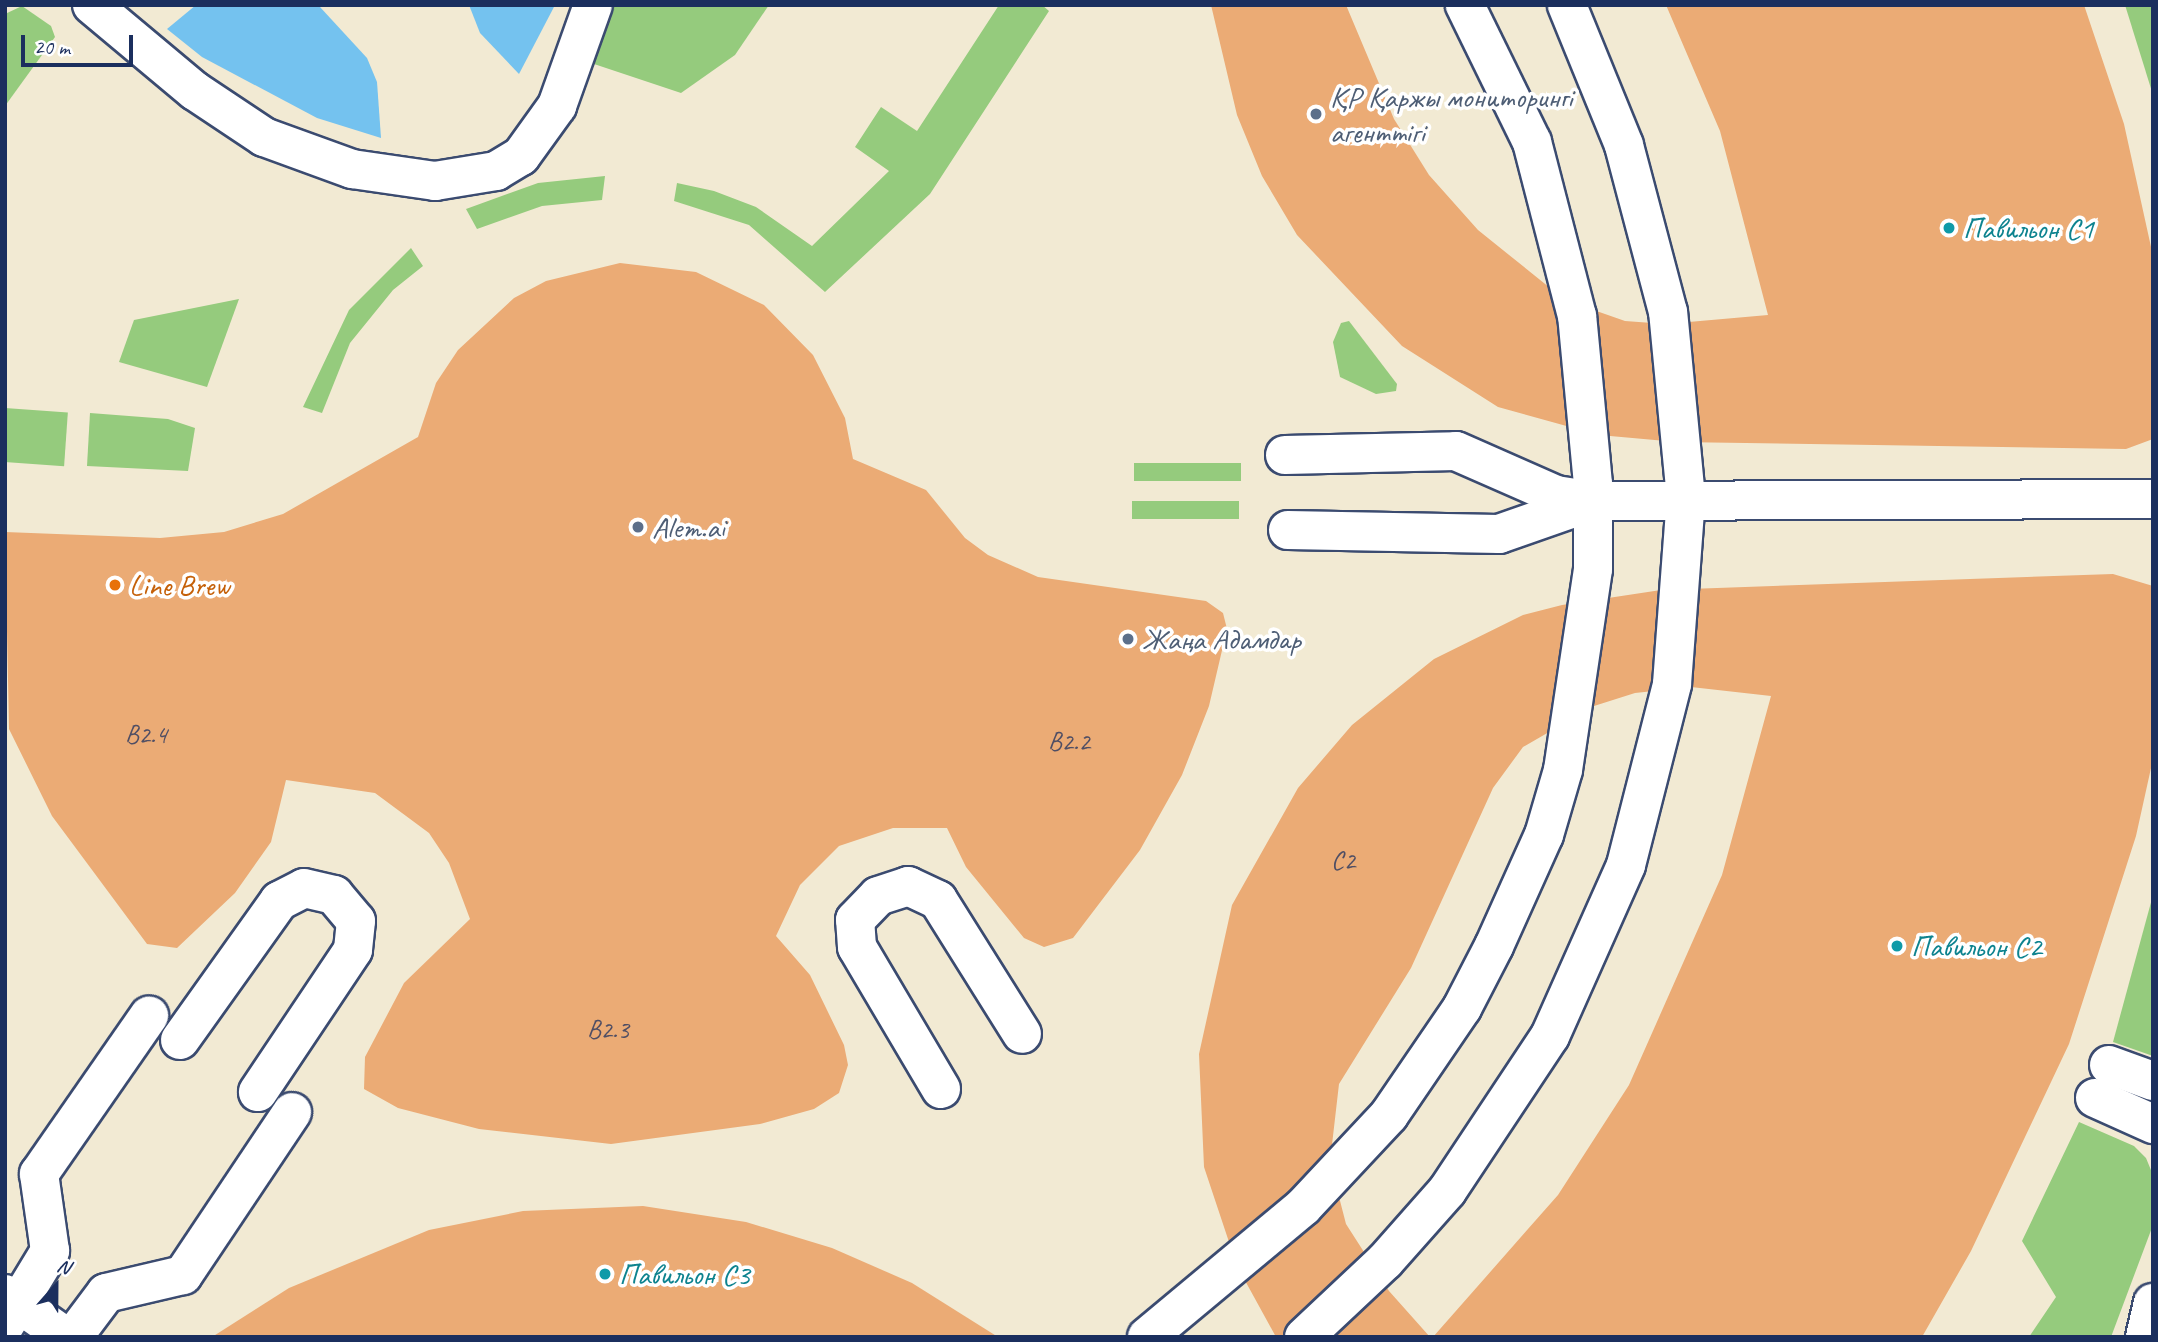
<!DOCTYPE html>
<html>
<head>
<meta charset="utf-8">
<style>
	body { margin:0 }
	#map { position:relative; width:2158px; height:1342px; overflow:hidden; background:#f2ead3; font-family:Caveat,sans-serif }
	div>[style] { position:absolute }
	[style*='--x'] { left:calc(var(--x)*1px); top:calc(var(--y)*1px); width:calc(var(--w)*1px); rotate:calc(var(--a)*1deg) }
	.green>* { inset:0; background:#95cb7d; transform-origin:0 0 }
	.water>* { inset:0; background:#74c2ef }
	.building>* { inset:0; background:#ebab75 }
	.roads { filter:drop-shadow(2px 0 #3b4b70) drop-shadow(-2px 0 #3b4b70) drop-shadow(0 2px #3b4b70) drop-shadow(0 -2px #3b4b70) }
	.minor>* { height:38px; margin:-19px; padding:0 19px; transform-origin:19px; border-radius:19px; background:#fff }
	.dots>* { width:19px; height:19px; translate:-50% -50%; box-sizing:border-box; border:4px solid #fff; border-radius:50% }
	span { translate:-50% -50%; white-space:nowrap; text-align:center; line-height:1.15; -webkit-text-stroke:7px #fff; paint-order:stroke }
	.number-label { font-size:26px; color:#4f4e64 }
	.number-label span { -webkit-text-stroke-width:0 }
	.service-label { font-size:30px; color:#4e5e75 }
	.left { translate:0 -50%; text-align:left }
	.culture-label { font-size:30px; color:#0d838f }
	.food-label { font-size:30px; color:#c56008 }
	.frame { position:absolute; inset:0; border:7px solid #1b2f5e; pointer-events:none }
	.north { position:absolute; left:21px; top:1251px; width:70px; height:70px; -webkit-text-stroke:5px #fff; paint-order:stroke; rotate:21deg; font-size:19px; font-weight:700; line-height:28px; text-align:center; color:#1b2f5e }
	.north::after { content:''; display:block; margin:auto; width:24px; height:32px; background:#1b2f5e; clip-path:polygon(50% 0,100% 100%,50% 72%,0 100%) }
	.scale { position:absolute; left:21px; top:35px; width:112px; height:32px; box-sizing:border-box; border:4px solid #1b2f5e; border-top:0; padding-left:9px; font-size:21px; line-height:24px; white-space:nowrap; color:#1b2f5e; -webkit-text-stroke:5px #fff; paint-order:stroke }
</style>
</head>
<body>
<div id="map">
	<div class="green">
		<div style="clip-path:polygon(606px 5px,769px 5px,735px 55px,681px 93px,588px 62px)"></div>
		<div style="clip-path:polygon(999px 5px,1042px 5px,1049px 11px,930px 194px,825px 292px,749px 225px,674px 201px,677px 183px,714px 191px,756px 207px,812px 246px,889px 171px,855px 147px,881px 107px,917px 131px)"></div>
		<div style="clip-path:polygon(2125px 5px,2153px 5px,2153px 95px)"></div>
		<div style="clip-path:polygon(22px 6px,51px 26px,55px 37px,5px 106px,5px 14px)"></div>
		<div style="clip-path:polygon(605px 176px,602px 200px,542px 206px,477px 229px,466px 209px,538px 183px)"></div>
		<div style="clip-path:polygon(411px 248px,423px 266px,393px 290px,350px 343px,322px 413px,303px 407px,349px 310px)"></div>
		<div style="clip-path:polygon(239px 299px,207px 387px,119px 362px,134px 320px)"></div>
		<div style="clip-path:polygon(1349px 321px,1397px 384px,1396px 391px,1376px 394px,1340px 377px,1333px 342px,1341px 323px)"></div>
		<div style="left:5px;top:408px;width:63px;height:54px;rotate:4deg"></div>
		<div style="clip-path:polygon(90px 413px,168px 419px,195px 428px,188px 471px,87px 466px)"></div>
		<div style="left:1134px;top:463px;width:107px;height:18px"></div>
		<div style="left:1132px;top:501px;width:107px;height:18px"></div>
		<div style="clip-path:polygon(2153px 895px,2153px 1056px,2113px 1042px)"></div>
		<div style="clip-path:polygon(2079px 1122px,2134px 1146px,2146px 1158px,2153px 1175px,2153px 1225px,2111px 1337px,2029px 1337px,2056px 1297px,2022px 1241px)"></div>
	</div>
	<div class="water">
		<div style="clip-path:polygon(196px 5px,320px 7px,367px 58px,377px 82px,381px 138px,317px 118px,202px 57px,167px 29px)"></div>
		<div style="clip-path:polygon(469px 5px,555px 5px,519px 74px,480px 33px)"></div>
	</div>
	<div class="building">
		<div style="clip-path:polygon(1211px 5px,1346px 5px,1394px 119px,1429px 175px,1478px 230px,1565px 300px,1625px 321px,1666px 324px,1768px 315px,1720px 131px,1666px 5px,2084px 5px,2124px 124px,2153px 256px,2153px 439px,2126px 449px,1677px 442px,1599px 435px,1498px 407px,1402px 346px,1297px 235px,1262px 176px,1237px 115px)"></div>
		<div style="clip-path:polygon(620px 263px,696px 272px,764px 305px,813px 355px,845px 418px,853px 459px,926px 490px,965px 538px,988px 555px,1038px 577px,1206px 601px,1223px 613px,1227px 629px,1209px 706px,1182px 775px,1140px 850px,1073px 938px,1044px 947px,1024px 938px,966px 867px,947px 828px,893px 828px,839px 846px,800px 885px,776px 936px,810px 975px,844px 1045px,848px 1065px,839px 1093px,814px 1109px,760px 1124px,611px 1144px,479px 1129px,398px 1108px,364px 1089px,365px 1057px,404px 983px,470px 919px,449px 863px,429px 833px,375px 793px,286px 780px,271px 842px,235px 893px,177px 948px,147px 944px,52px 816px,9px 729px,5px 532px,160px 538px,224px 532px,283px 514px,418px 437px,436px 383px,458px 350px,514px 298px,546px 281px)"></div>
		<div style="clip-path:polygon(2113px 574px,2153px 586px,2153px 759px,2136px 836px,2069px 1044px,1971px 1251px,1922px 1337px,1433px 1337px,1558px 1195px,1629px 1085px,1722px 875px,1771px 696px,1691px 687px,1635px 693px,1594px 706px,1523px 747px,1493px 788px,1411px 968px,1339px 1084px,1330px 1162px,1346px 1224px,1389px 1291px,1430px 1337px,1276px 1337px,1237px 1266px,1204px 1167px,1199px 1054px,1232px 905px,1298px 788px,1352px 725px,1434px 659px,1523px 615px,1562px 605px,1661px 590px)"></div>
		<div style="clip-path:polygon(643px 1206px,746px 1222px,832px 1248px,912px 1283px,998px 1337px,212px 1337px,289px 1288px,429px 1230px,523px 1211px)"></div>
	</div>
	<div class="roads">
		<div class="minor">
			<div style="--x:92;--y:5;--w:134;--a:39.9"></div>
			<div style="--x:195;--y:91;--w:83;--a:33.7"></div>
			<div style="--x:264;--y:137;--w:94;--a:20"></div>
			<div style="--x:352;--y:169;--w:84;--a:8.2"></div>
			<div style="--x:435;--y:181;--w:62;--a:-9.3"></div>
			<div style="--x:496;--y:171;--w:29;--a:-31"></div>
			<div style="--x:521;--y:156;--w:62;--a:-54.2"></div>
			<div style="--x:557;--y:106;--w:107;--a:-70.4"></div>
			<div style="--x:1285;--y:455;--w:171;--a:-1.3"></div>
			<div style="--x:1456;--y:451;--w:109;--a:23.7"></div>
			<div style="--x:1556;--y:495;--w:37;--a:9"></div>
			<div style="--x:1288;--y:530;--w:211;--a:1.1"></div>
			<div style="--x:1499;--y:534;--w:100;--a:-19.3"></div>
			<div style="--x:1593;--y:501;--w:560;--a:-0.2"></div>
			<div style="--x:180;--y:1040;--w:171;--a:-54.5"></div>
			<div style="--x:279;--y:901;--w:28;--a:-27"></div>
			<div style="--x:304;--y:888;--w:31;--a:13"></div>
			<div style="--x:334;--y:895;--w:34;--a:50"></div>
			<div style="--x:356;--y:921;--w:29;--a:96"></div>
			<div style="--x:353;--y:950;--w:171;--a:123.8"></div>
			<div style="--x:2109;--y:1065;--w:47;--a:20"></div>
			<div style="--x:941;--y:1089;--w:165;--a:-120.6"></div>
			<div style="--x:857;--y:947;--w:27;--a:-94"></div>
			<div style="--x:855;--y:920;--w:33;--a:-46"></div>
			<div style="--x:878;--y:896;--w:32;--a:-18"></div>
			<div style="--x:908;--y:886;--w:33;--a:25"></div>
			<div style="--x:938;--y:900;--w:158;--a:57.9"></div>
			<div style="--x:2095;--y:1098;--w:64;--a:24.1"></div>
			<div style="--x:5;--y:1294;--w:75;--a:35.2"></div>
			<div style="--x:5;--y:1325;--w:87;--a:-58.7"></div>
			<div style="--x:50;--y:1251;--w:78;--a:-98.1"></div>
			<div style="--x:39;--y:1174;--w:193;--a:-55.2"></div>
			<div style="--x:73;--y:1337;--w:55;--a:-53.1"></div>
			<div style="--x:106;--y:1293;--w:79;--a:-13.2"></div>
			<div style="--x:183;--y:1275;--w:196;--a:-56.2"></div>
			<div style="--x:1147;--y:1337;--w:203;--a:-39.8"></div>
			<div style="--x:1303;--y:1207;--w:126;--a:-46.9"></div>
			<div style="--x:1389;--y:1115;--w:130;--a:-55.7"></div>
			<div style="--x:1462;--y:1008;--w:70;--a:-62.7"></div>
			<div style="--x:1494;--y:946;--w:122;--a:-65.8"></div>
			<div style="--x:1544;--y:835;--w:68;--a:-73.7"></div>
			<div style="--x:1563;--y:770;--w:203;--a:-81.5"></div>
			<div style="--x:1593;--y:569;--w:85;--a:-90"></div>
			<div style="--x:1593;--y:484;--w:169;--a:-95.4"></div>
			<div style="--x:1577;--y:316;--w:180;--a:-104.5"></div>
			<div style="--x:1532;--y:142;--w:153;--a:-116.1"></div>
			<div style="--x:1304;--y:1337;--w:111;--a:-43.2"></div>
			<div style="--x:1385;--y:1261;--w:94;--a:-48.5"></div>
			<div style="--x:1447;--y:1191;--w:186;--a:-56.4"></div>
			<div style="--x:1550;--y:1036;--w:187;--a:-66"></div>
			<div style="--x:1626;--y:865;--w:187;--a:-75.7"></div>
			<div style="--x:1672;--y:684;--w:187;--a:-85.7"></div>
			<div style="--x:1686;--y:498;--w:187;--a:-95.5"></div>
			<div style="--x:1668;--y:312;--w:173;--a:-104.8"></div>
			<div style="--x:1624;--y:145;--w:151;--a:-112.2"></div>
			<div style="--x:2145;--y:1337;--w:35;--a:-77"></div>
		</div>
	</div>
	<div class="dots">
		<div style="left:1316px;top:114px;background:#5c6f8a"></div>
		<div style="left:1949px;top:228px;background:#0f9aa8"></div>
		<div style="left:638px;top:527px;background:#5c6f8a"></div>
		<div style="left:115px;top:585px;background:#e8710a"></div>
		<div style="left:1128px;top:639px;background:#5c6f8a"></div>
		<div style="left:1897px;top:946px;background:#0f9aa8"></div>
		<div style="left:605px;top:1274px;background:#0f9aa8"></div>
	</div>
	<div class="number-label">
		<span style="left:146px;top:735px">В2.4</span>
		<span style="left:1069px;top:742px">В2.2</span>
		<span style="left:1343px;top:861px">С2</span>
		<span style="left:608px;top:1030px">В2.3</span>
	</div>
	<div class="service-label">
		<span class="left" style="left:1330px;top:114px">ҚР Қаржы мониторингі<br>агенттігі</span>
		<span class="left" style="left:652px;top:527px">Alem.ai</span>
		<span class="left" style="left:1142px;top:639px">Жаңа Адамдар</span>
	</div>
	<div class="culture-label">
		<span class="left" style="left:1963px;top:228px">Павильон С1</span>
		<span class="left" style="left:1911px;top:946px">Павильон С2</span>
		<span class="left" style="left:619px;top:1274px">Павильон С3</span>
	</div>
	<div class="food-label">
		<span class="left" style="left:129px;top:585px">Line Brew</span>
	</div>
	<div class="frame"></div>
	<div class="north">N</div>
	<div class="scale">20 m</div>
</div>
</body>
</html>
